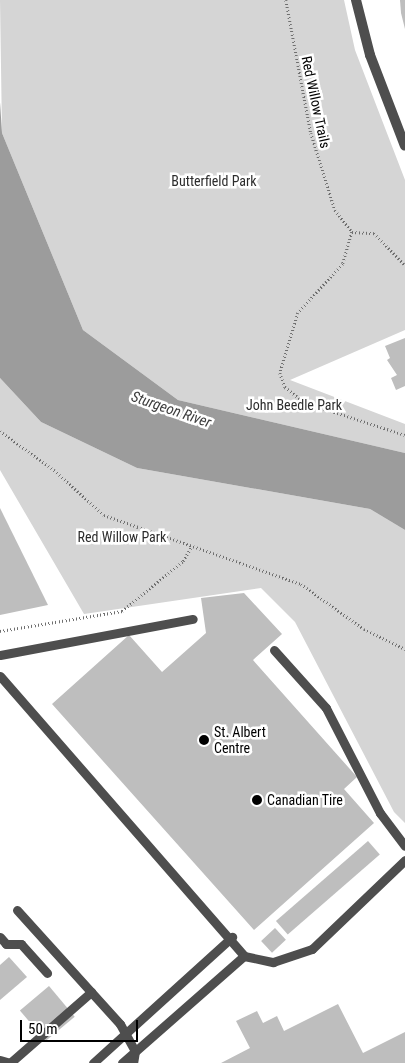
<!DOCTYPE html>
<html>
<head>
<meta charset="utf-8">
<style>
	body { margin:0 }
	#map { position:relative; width:405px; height:1063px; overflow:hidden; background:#fff; font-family:"Roboto Condensed",sans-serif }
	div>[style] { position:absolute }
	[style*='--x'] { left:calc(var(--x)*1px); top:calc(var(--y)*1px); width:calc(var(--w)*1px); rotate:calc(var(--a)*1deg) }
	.green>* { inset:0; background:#d5d5d5 }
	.water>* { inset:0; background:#9c9c9c }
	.building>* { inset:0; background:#bebebe; transform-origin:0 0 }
	.path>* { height:2.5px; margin-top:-1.25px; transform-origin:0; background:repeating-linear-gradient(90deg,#707070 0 1px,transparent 0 3.5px) }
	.lane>* { height:9px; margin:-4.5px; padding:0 4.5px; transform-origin:4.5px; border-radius:4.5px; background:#4e4e4e }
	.street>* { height:10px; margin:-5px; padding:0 5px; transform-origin:5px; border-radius:5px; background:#4e4e4e }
	.dots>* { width:14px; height:14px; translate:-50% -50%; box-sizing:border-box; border:2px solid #fff; border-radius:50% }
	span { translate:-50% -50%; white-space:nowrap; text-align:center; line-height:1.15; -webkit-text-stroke:5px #fff; paint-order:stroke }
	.street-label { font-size:14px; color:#000 }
	.park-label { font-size:14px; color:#2c2c2c }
	.poi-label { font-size:14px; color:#000 }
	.left { translate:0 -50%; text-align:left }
	.water-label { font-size:15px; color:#3d3d3d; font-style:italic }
	.scale { position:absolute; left:20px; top:1020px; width:118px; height:22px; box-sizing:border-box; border:2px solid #000; border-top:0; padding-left:6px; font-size:15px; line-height:18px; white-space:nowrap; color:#000; -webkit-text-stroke:4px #fff; paint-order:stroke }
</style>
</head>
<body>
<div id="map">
	<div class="green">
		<div style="clip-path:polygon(0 0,344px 0,355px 50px,405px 180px,405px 330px,290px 380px,405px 424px,405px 453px,178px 400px,83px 330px,2px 133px)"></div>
		<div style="clip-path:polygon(0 378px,41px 422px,137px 468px,370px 509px,405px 530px,405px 823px,394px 812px,295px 622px,261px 588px,84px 614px,0 470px)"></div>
	</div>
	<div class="water">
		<div style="clip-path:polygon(0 102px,2px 133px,83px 330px,178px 400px,405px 453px,405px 530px,370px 509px,137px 468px,41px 422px,0 378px)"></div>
	</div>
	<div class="building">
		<div style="clip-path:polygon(400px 0,405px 0,405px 29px,401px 13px)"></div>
		<div style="clip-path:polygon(405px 338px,405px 386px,396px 390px,391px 378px,397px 375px,387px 360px,390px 358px,385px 346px)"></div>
		<div style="clip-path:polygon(0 508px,48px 605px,0 615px)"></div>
		<div style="clip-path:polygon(244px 593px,282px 634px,253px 660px,357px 777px,344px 789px,374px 823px,254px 930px,52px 704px,129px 635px,162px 672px,206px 633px,201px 598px)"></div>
		<div style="left:368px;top:841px;width:18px;height:122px;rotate:49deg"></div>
		<div style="left:275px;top:928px;width:16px;height:19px;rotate:47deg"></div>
		<div style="clip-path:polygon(9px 957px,27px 977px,0 1000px,0 965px)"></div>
		<div style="left:49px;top:986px;width:40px;height:38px;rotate:50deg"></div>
		<div style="clip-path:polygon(338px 1004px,363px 1053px,405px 1032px,405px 1063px,221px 1063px,250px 1048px,236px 1021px,257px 1011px,263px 1023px,277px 1016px,284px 1031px)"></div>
	</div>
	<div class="path">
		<div style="--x:286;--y:0;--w:135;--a:79.4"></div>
		<div style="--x:311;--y:133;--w:81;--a:72.7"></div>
		<div style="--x:335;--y:210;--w:28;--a:52"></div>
		<div style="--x:352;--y:232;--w:33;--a:106"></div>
		<div style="--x:343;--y:264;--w:67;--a:132.6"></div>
		<div style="--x:298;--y:313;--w:63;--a:106.7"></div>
		<div style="--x:280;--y:373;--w:15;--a:70"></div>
		<div style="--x:285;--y:387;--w:24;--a:38"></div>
		<div style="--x:304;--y:402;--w:106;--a:18.1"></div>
		<div style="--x:352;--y:232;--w:22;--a:3"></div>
		<div style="--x:374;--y:233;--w:45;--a:45.9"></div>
		<div style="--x:0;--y:431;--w:67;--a:35.8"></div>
		<div style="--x:54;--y:470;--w:67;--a:42"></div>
		<div style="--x:104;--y:515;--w:209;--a:19.3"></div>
		<div style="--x:301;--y:584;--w:77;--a:35.5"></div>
		<div style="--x:364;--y:629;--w:46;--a:26"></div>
		<div style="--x:0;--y:631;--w:124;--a:-9.3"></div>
		<div style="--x:122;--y:611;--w:79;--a:-39.3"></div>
		<div style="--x:183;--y:561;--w:16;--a:-60"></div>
	</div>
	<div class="lane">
		<div style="--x:274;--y:650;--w:78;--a:48.1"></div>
		<div style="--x:326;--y:708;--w:118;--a:62.8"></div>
		<div style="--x:380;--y:813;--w:41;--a:52.9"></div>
		<div style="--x:0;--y:655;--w:196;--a:-10.6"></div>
		<div style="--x:0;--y:676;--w:371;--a:48.9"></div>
		<div style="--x:244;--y:956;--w:30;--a:12"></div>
		<div style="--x:273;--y:962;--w:41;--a:-18.4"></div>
		<div style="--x:312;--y:949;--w:129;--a:-43.7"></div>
		<div style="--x:17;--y:910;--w:154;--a:47.9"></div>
		<div style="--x:120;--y:1024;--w:31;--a:61"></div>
		<div style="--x:135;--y:1051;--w:12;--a:99"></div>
		<div style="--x:0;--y:937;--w:9;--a:49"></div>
		<div style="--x:6;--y:944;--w:15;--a:0"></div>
		<div style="--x:21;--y:944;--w:39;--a:48"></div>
		<div style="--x:0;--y:1060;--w:10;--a:17"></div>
		<div style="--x:10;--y:1063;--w:108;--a:-41.2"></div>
		<div style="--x:93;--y:1063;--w:188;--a:-42.2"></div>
		<div style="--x:122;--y:1063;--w:162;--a:-41.3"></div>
	</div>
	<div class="street">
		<div style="--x:356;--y:0;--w:57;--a:75.7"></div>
		<div style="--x:370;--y:55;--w:97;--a:69"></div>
	</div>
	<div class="dots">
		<div style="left:204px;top:740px;background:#000"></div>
		<div style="left:257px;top:800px;background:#000"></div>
	</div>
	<div class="street-label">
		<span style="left:316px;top:102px;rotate:78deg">Red Willow Trails</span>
	</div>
	<div class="park-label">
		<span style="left:214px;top:181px">Butterfield Park</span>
		<span style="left:294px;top:405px">John Beedle Park</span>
		<span style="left:122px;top:537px">Red Willow Park</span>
	</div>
	<div class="poi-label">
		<span class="left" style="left:214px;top:740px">St. Albert<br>Centre</span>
		<span class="left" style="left:267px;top:800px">Canadian Tire</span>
	</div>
	<div class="water-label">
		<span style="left:171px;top:410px;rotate:19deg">Sturgeon River</span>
	</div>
	<div class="scale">50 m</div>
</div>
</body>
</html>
